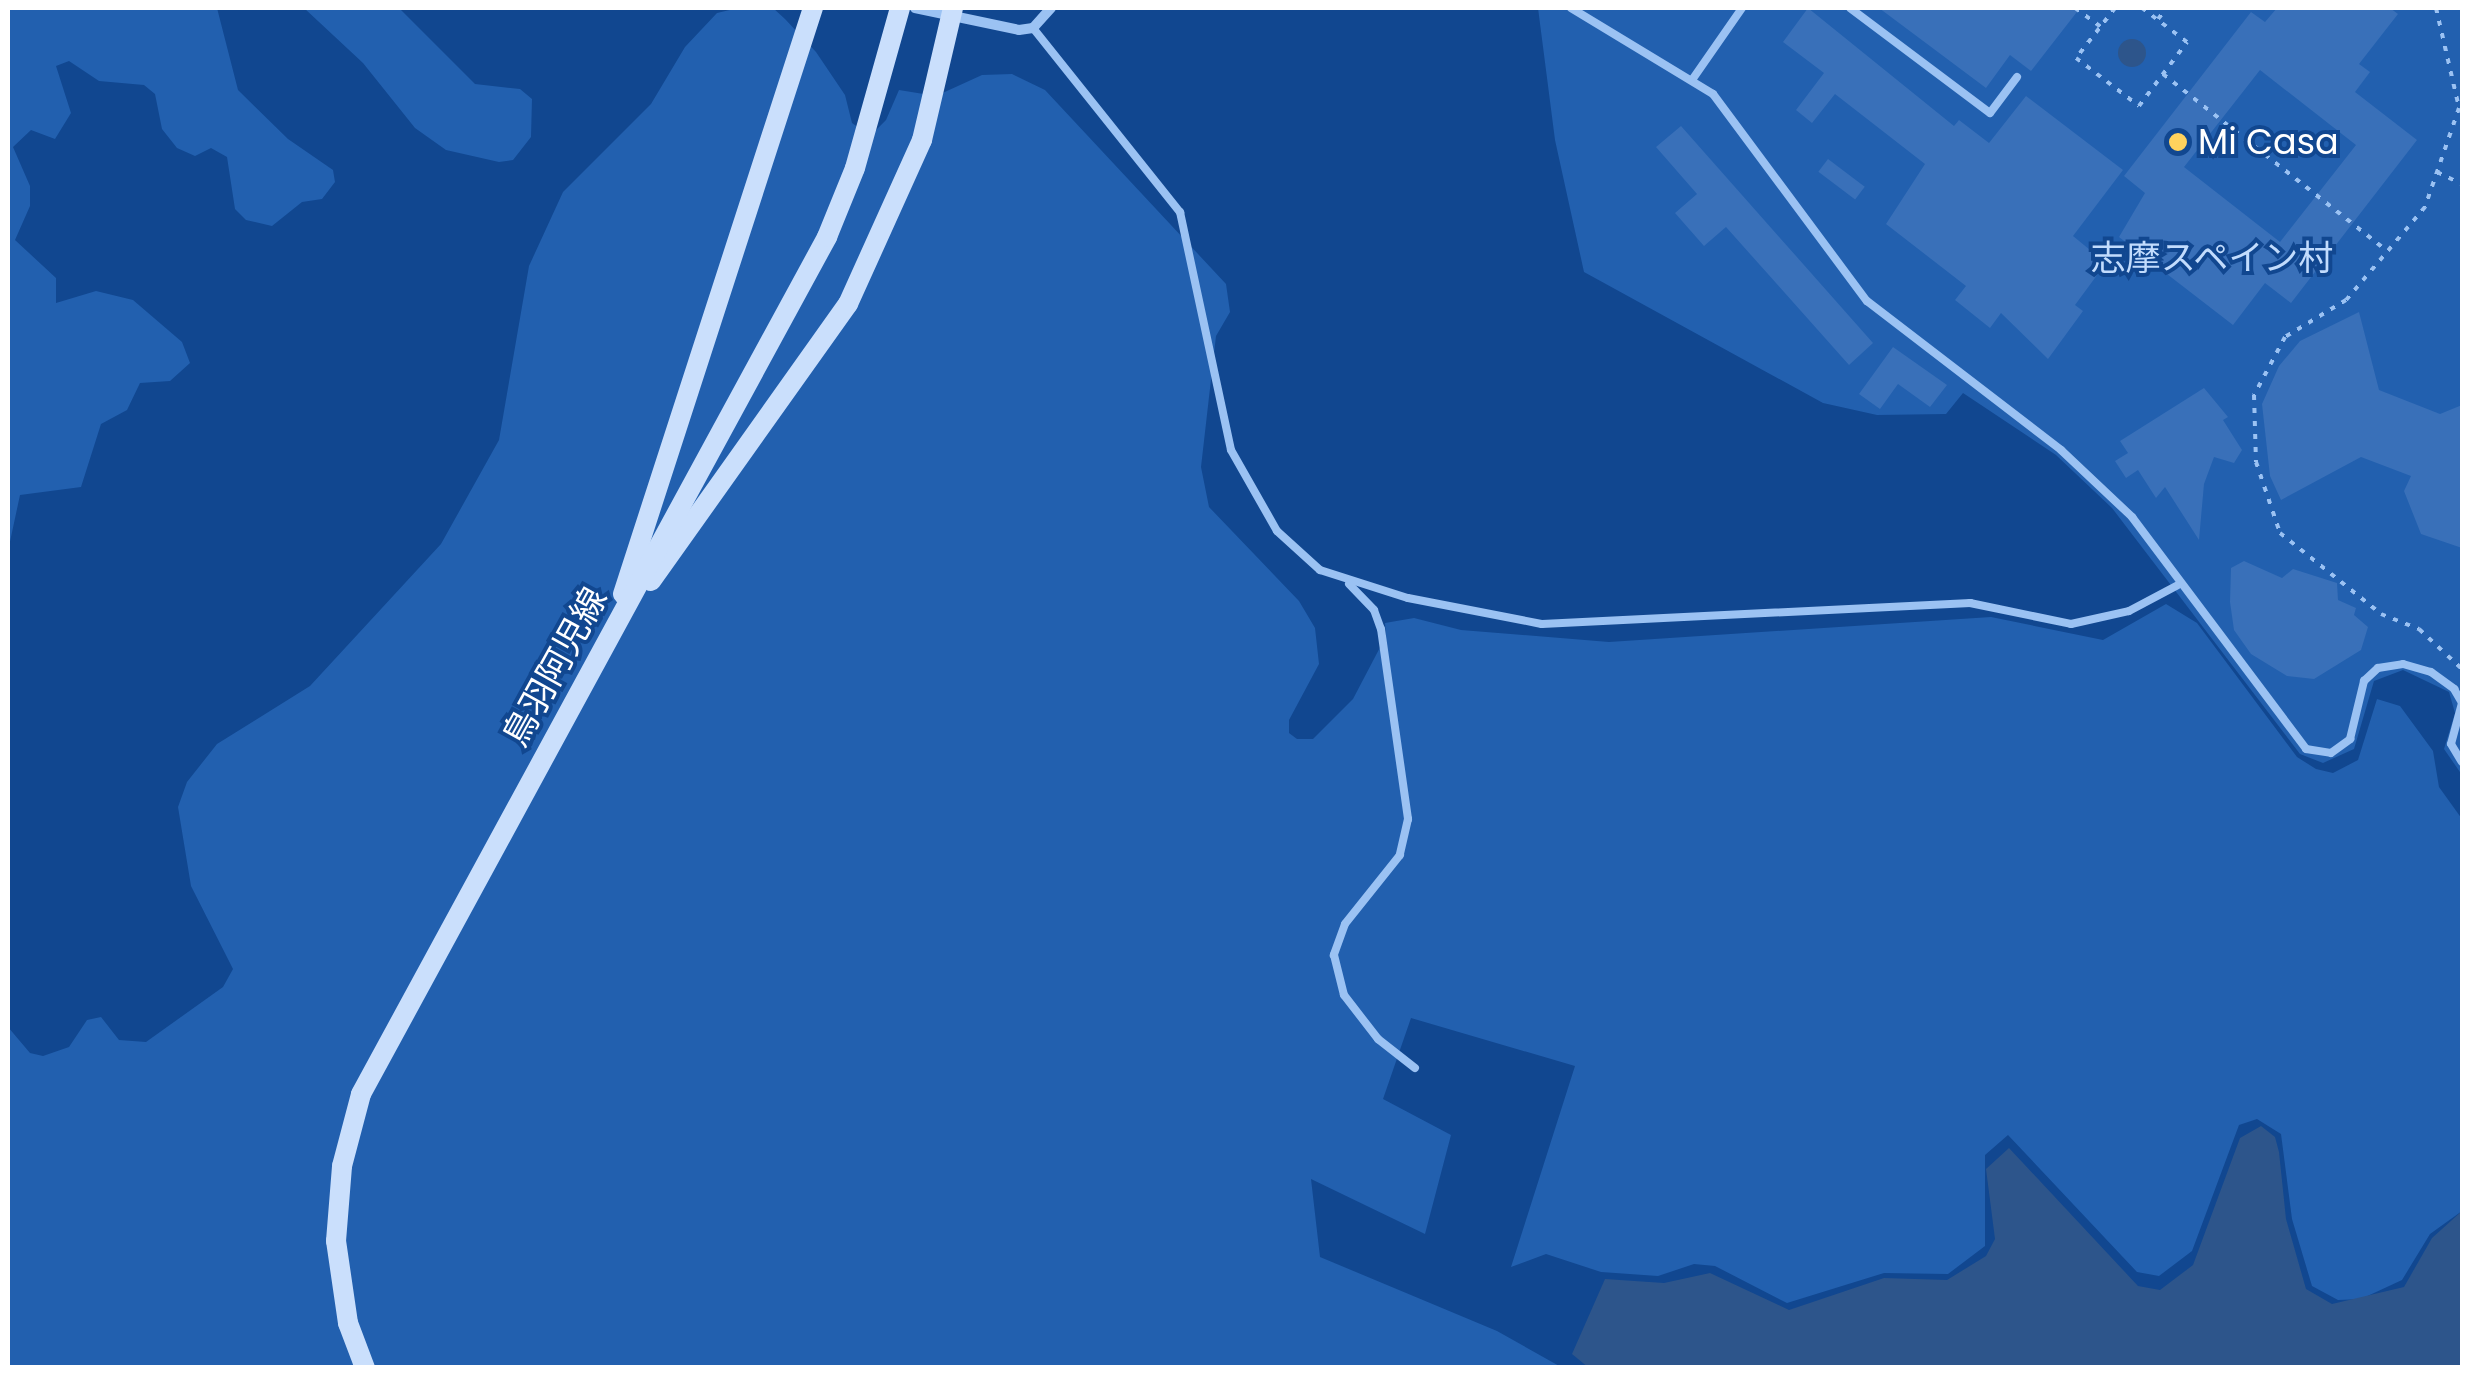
<!DOCTYPE html>
<html>
<head>
<meta charset="utf-8">
<style>
	body { margin:0 }
	#map { position:relative; width:2470px; height:1375px; overflow:hidden; background:#114790; font-family:Poppins,"Noto Sans JP",sans-serif }
	div>[style] { position:absolute }
	[style*='--x'] { left:calc(var(--x)*1px); top:calc(var(--y)*1px); width:calc(var(--w)*1px); rotate:calc(var(--a)*1deg) }
	.green>* { inset:0; background:#2260af }
	.water>* { inset:0; background:#2d558b }
	.round { border-radius:50% }
	.building>* { inset:0; background:#3970b9; transform-origin:0 0 }
	.path>* { height:4px; margin-top:-2px; transform-origin:0; background:repeating-linear-gradient(90deg,#9bc2f3 0 5px,transparent 0 13px) }
	.lane>* { height:8px; margin:-4px; padding:0 4px; transform-origin:4px; border-radius:4px; background:#9bc2f3 }
	.street>* { height:10px; margin:-5px; padding:0 5px; transform-origin:5px; border-radius:5px; background:#9bc2f3 }
	.secondary>* { height:20px; margin:-10px; padding:0 10px; transform-origin:10px; border-radius:10px; background:#cadffc }
	.dots>* { width:28px; height:28px; translate:-50% -50%; box-sizing:border-box; border:5px solid #114790; border-radius:50% }
	span { translate:-50% -50%; white-space:nowrap; text-align:center; line-height:1.15; -webkit-text-stroke:8px #114790; paint-order:stroke }
	.poi-label { font-size:35px; color:#fff }
	.left { translate:0 -50%; text-align:left }
	.park-label { font-size:35px; color:#c2dcfd }
	.street-label { font-size:35px; color:#fff }
	.frame { position:absolute; inset:0; border:10px solid #fff; pointer-events:none }
</style>
</head>
<body>
<div id="map">
	<div class="green">
		<div style="clip-path:polygon(8px 8px,217px 8px,238px 90px,288px 139px,333px 170px,335px 182px,322px 199px,302px 202px,272px 226px,246px 220px,235px 209px,227px 157px,211px 148px,195px 156px,177px 148px,162px 129px,155px 94px,144px 85px,99px 81px,69px 61px,56px 66px,71px 113px,55px 139px,31px 130px,13px 147px,30px 186px,30px 206px,15px 240px,56px 278px,56px 303px,96px 291px,133px 300px,182px 342px,190px 363px,170px 381px,140px 383px,127px 410px,101px 424px,81px 487px,20px 495px,8px 551px)"></div>
		<div style="clip-path:polygon(304px 8px,399px 8px,475px 84px,520px 89px,532px 99px,531px 137px,513px 160px,499px 162px,446px 150px,415px 128px,363px 63px)"></div>
		<div style="clip-path:polygon(738px 8px,773px 8px,785px 19px,816px 52px,845px 95px,852px 123px,862px 130px,876px 130px,886px 120px,899px 90px,936px 96px,982px 75px,1012px 74px,1045px 90px,1226px 284px,1230px 312px,1216px 336px,1201px 467px,1209px 507px,1299px 601px,1315px 628px,1319px 664px,1289px 720px,1289px 733px,1297px 739px,1313px 739px,1353px 699px,1386px 636px,1385px 623px,1414px 618px,1461px 630px,1609px 642px,1991px 617px,2103px 640px,2166px 604px,2197px 623px,2297px 757px,2316px 769px,2333px 773px,2358px 760px,2377px 699px,2400px 706px,2433px 751px,2439px 787px,2462px 819px,2462px 1211px,2430px 1234px,2402px 1280px,2361px 1299px,2338px 1300px,2312px 1286px,2292px 1219px,2281px 1134px,2257px 1119px,2239px 1125px,2192px 1251px,2159px 1276px,2137px 1272px,2008px 1135px,1985px 1155px,1985px 1246px,1948px 1274px,1884px 1273px,1787px 1303px,1715px 1266px,1694px 1264px,1658px 1276px,1601px 1272px,1546px 1254px,1511px 1267px,1575px 1066px,1411px 1018px,1383px 1099px,1451px 1135px,1425px 1234px,1311px 1179px,1320px 1257px,1497px 1331px,1561px 1367px,8px 1367px,8px 1027px,30px 1053px,43px 1056px,69px 1047px,87px 1020px,101px 1017px,119px 1040px,146px 1042px,223px 987px,233px 969px,191px 886px,178px 807px,187px 782px,217px 744px,310px 686px,441px 544px,499px 440px,529px 266px,563px 192px,651px 104px,685px 47px,717px 13px)"></div>
		<div style="clip-path:polygon(1538px 8px,2462px 8px,2462px 775px,2444px 749px,2455px 713px,2449px 692px,2403px 670px,2374px 681px,2354px 749px,2323px 763px,2300px 754px,2112px 508px,2056px 455px,1963px 393px,1946px 414px,1877px 415px,1823px 403px,1584px 272px,1555px 140px)"></div>
	</div>
	<div class="water">
		<div class="round" style="left:2118px;top:39px;width:28px;height:28px"></div>
		<div style="clip-path:polygon(2261px 1126px,2275px 1137px,2279px 1152px,2286px 1219px,2306px 1289px,2332px 1304px,2404px 1287px,2432px 1238px,2462px 1211px,2462px 1367px,1589px 1368px,1572px 1354px,1605px 1279px,1664px 1283px,1710px 1273px,1789px 1310px,1884px 1278px,1947px 1280px,1986px 1256px,1995px 1239px,1986px 1169px,2009px 1148px,2138px 1286px,2160px 1290px,2193px 1265px,2240px 1138px)"></div>
	</div>
	<div class="building">
		<div style="clip-path:polygon(1808px 8px,1954px 126px,1959px 120px,1989px 143px,2026px 96px,2123px 170px,2073px 236px,2106px 263px,2075px 305px,2083px 311px,2048px 359px,2001px 313px,1990px 328px,1955px 300px,1966px 286px,1886px 224px,1925px 164px,1835px 94px,1812px 123px,1796px 110px,1824px 73px,1783px 42px)"></div>
		<div style="clip-path:polygon(1879px 8px,2080px 8px,2031px 71px,2010px 55px,1986px 88px)"></div>
		<div style="clip-path:polygon(evenodd,2277px 8px,2390px 8px,2398px 14px,2359px 64px,2370px 72px,2355px 92px,2417px 140px,2291px 303px,2265px 283px,2233px 325px,2119px 237px,2145px 193px,2124px 176px,2251px 12px,2265px 22px,2277px 8px,2260px 70px,2356px 145px,2280px 242px,2184px 167px,2260px 70px)"></div>
		<div style="clip-path:polygon(1681px 126px,1873px 343px,1849px 365px,1726px 227px,1704px 246px,1675px 213px,1697px 194px,1656px 147px)"></div>
		<div style="left:1828px;top:159px;width:46px;height:16px;rotate:37deg"></div>
		<div style="clip-path:polygon(2359px 312px,2379px 390px,2440px 414px,2462px 405px,2462px 548px,2421px 534px,2404px 491px,2411px 476px,2361px 457px,2281px 500px,2270px 476px,2262px 404px,2279px 366px,2300px 341px)"></div>
		<div style="clip-path:polygon(1893px 347px,1947px 385px,1930px 407px,1898px 384px,1880px 409px,1859px 394px)"></div>
		<div style="clip-path:polygon(2204px 388px,2228px 417px,2223px 420px,2242px 450px,2234px 463px,2214px 457px,2204px 484px,2199px 540px,2165px 487px,2156px 498px,2138px 470px,2126px 478px,2115px 461px,2128px 453px,2120px 441px)"></div>
		<div style="clip-path:polygon(2244px 561px,2282px 578px,2293px 569px,2337px 583px,2338px 600px,2356px 608px,2354px 615px,2368px 627px,2361px 650px,2314px 679px,2287px 676px,2251px 654px,2234px 630px,2230px 602px,2231px 568px)"></div>
	</div>
	<div class="path">
		<div style="--x:2075;--y:8;--w:32;--a:36"></div>
		<div style="--x:2115;--y:8;--w:63;--a:128"></div>
		<div style="--x:2076;--y:58;--w:79;--a:37.3"></div>
		<div style="--x:2139;--y:106;--w:80;--a:-53.1"></div>
		<div style="--x:2187;--y:42;--w:56;--a:-142.9"></div>
		<div style="--x:2436;--y:8;--w:103;--a:77"></div>
		<div style="--x:2459;--y:108;--w:105;--a:109"></div>
		<div style="--x:2425;--y:207;--w:122;--a:130.3"></div>
		<div style="--x:2346;--y:300;--w:71;--a:148.8"></div>
		<div style="--x:2285;--y:337;--w:66;--a:118.1"></div>
		<div style="--x:2254;--y:395;--w:67;--a:88.3"></div>
		<div style="--x:2256;--y:462;--w:75;--a:71.3"></div>
		<div style="--x:2280;--y:533;--w:129;--a:38.7"></div>
		<div style="--x:2381;--y:614;--w:41;--a:21.5"></div>
		<div style="--x:2419;--y:629;--w:59;--a:42.9"></div>
		<div style="--x:2158;--y:19;--w:14;--a:-51"></div>
		<div style="--x:2163;--y:74;--w:285;--a:38.3"></div>
		<div style="--x:2437;--y:172;--w:28;--a:26"></div>
	</div>
	<div class="lane">
		<div style="--x:1571;--y:8;--w:166;--a:31.2"></div>
		<div style="--x:1713;--y:94;--w:258;--a:53.4"></div>
		<div style="--x:1867;--y:301;--w:245;--a:37.5"></div>
		<div style="--x:2061;--y:450;--w:98;--a:43.3"></div>
		<div style="--x:2132;--y:517;--w:290;--a:53.1"></div>
		<div style="--x:2306;--y:749;--w:25;--a:9"></div>
		<div style="--x:2331;--y:753;--w:24;--a:-36"></div>
		<div style="--x:2350;--y:739;--w:60;--a:-76.4"></div>
		<div style="--x:2364;--y:681;--w:19;--a:-43"></div>
		<div style="--x:2378;--y:668;--w:25;--a:-9"></div>
		<div style="--x:2403;--y:664;--w:29;--a:16"></div>
		<div style="--x:2431;--y:672;--w:29;--a:36"></div>
		<div style="--x:2454;--y:689;--w:16;--a:60"></div>
		<div style="--x:2462;--y:703;--w:42;--a:105"></div>
		<div style="--x:2451;--y:744;--w:21;--a:59"></div>
		<div style="--x:1850;--y:8;--w:175;--a:36.9"></div>
		<div style="--x:1990;--y:113;--w:45;--a:-53.1"></div>
		<div style="--x:1033;--y:28;--w:236;--a:51.4"></div>
		<div style="--x:1180;--y:212;--w:243;--a:77.9"></div>
		<div style="--x:1231;--y:450;--w:93;--a:60.4"></div>
		<div style="--x:1277;--y:531;--w:58;--a:42.2"></div>
		<div style="--x:1320;--y:570;--w:92;--a:17.7"></div>
		<div style="--x:1408;--y:598;--w:136;--a:11"></div>
		<div style="--x:1542;--y:624;--w:429;--a:-2.8"></div>
		<div style="--x:1970;--y:603;--w:103;--a:11.7"></div>
		<div style="--x:2071;--y:624;--w:59;--a:-12.6"></div>
		<div style="--x:2129;--y:611;--w:55;--a:-28"></div>
		<div style="--x:1692;--y:80;--w:88;--a:-55.2"></div>
		<div style="--x:1349;--y:584;--w:36;--a:46"></div>
		<div style="--x:1374;--y:610;--w:20;--a:70"></div>
		<div style="--x:1381;--y:629;--w:192;--a:81.9"></div>
		<div style="--x:1408;--y:819;--w:37;--a:103"></div>
		<div style="--x:1400;--y:855;--w:88;--a:128.6"></div>
		<div style="--x:1345;--y:924;--w:33;--a:110"></div>
		<div style="--x:1334;--y:955;--w:41;--a:76"></div>
		<div style="--x:1344;--y:995;--w:56;--a:52.3"></div>
		<div style="--x:1378;--y:1039;--w:47;--a:38.1"></div>
	</div>
	<div class="street">
		<div style="--x:915;--y:8;--w:106;--a:11.9"></div>
		<div style="--x:1019;--y:30;--w:14;--a:-8"></div>
		<div style="--x:1033;--y:28;--w:27;--a:-48"></div>
	</div>
	<div class="secondary">
		<div style="--x:651;--y:581;--w:340;--a:-54.6"></div>
		<div style="--x:848;--y:304;--w:180;--a:-65.7"></div>
		<div style="--x:922;--y:140;--w:136;--a:-76.8"></div>
		<div style="--x:623;--y:594;--w:616;--a:-72.04"></div>
		<div style="--x:365;--y:1368;--w:48;--a:-110.7"></div>
		<div style="--x:348;--y:1323;--w:83;--a:-98.3"></div>
		<div style="--x:336;--y:1241;--w:75;--a:-85.4"></div>
		<div style="--x:342;--y:1166;--w:74;--a:-75.2"></div>
		<div style="--x:361;--y:1094;--w:976;--a:-61.46"></div>
		<div style="--x:827;--y:237;--w:74;--a:-67.9"></div>
		<div style="--x:855;--y:168;--w:166;--a:-74.3"></div>
	</div>
	<div class="dots">
		<div style="left:2178px;top:142px;background:#ffd25d"></div>
	</div>
	<div class="poi-label">
		<span class="left" style="left:2198px;top:142px">Mi Casa</span>
	</div>
	<div class="park-label">
		<span style="left:2212px;top:258px">志摩スペイン村</span>
	</div>
	<div class="street-label">
		<span style="left:555px;top:667px;rotate:-61deg">鳥羽阿児線</span>
	</div>
	<div class="frame"></div>
</div>
</body>
</html>
